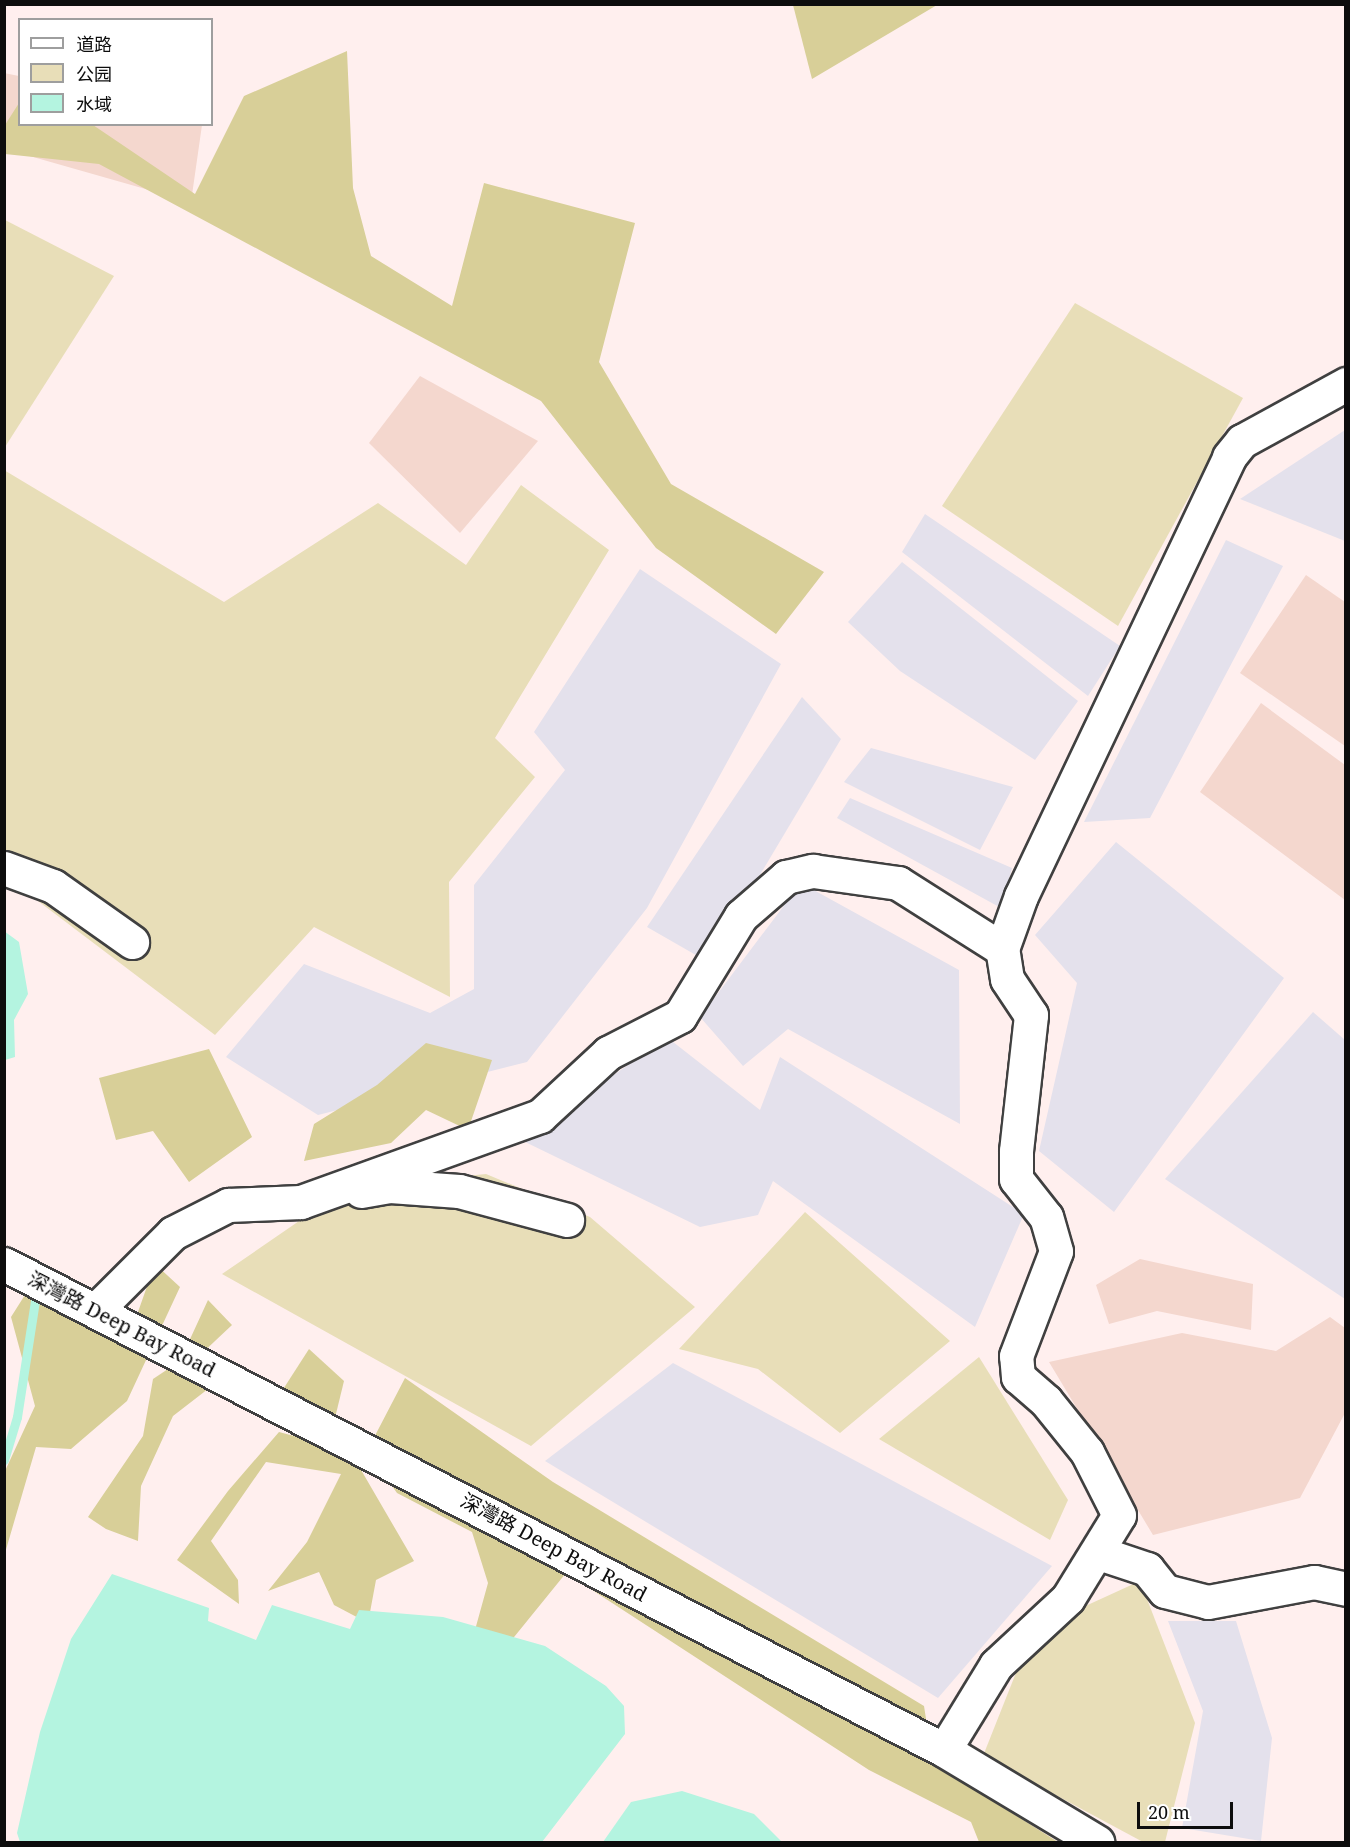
<!DOCTYPE html>
<html>
<head>
<meta charset="utf-8">
<style>
	body { margin:0 }
	#map { position:relative; width:1350px; height:1847px; overflow:hidden; background:#ffefee; font-family:"Noto Serif","Noto Sans SC",serif }
	div>[style] { position:absolute }
	[style*='--x'] { left:calc(var(--x)*1px); top:calc(var(--y)*1px); width:calc(var(--w)*1px); rotate:calc(var(--a)*1deg) }
	.industrial>* { inset:0; background:#e4e1ec }
	.farmland>* { inset:0; background:#f4d7ce }
	.green>* { inset:0; background:#e8deb8 }
	.forest>* { inset:0; background:#d8cf98 }
	.water>* { inset:0; background:#b4f4e0 }
	.stream>* { height:9px; margin:-4.5px; padding:0 4.5px; transform-origin:4.5px; border-radius:4.5px; background:#b4f4e0 }
	.roads { filter:drop-shadow(2px 0 #404040) drop-shadow(-2px 0 #404040) drop-shadow(0 2px #404040) drop-shadow(0 -2px #404040) }
	.minor>* { height:33px; margin:-16.5px; padding:0 16.5px; transform-origin:16.5px; border-radius:16.5px; background:#fff }
	span { translate:-50% -50%; white-space:nowrap; text-align:center; line-height:1.15; -webkit-text-stroke:6px #fff; paint-order:stroke }
	.street-label { font-size:20px; color:#0d0d0d }
	.frame { position:absolute; inset:0; border:6px solid #0d0d0d; pointer-events:none }
	.legend { position:absolute; left:18px; top:18px; width:195px; height:108px; box-sizing:border-box; background:#fff; border:2px solid #9e9e9e; margin:0; padding:8px 10px; list-style:none; font-size:18px; color:#0d0d0d }
	.legend li { display:flex; align-items:center; gap:12px; height:30px }
	.legend b { width:30px; border:2px solid #9e9e9e }
	.scale { position:absolute; left:1137px; top:1802px; width:96px; height:27px; box-sizing:border-box; border:3px solid #0d0d0d; border-top:0; padding-left:8px; font-size:18px; line-height:21px; white-space:nowrap; color:#0d0d0d; -webkit-text-stroke:4px #fff; paint-order:stroke }
</style>
</head>
<body>
<div id="map">
	<div class="industrial">
		<div style="clip-path:polygon(1345px 430px,1345px 541px,1240px 499px)"></div>
		<div style="clip-path:polygon(925px 514px,1120px 646px,1088px 696px,902px 552px)"></div>
		<div style="clip-path:polygon(1226px 540px,1283px 566px,1150px 818px,1084px 822px)"></div>
		<div style="clip-path:polygon(902px 562px,1078px 701px,1035px 760px,900px 671px,848px 622px)"></div>
		<div style="clip-path:polygon(640px 569px,781px 664px,647px 908px,527px 1062px,318px 1115px,226px 1057px,304px 964px,430px 1013px,474px 989px,474px 885px,565px 770px,534px 732px)"></div>
		<div style="clip-path:polygon(802px 697px,841px 739px,708px 962px,647px 927px)"></div>
		<div style="clip-path:polygon(871px 748px,1013px 787px,980px 850px,844px 782px)"></div>
		<div style="clip-path:polygon(850px 798px,1012px 868px,1001px 908px,837px 818px)"></div>
		<div style="clip-path:polygon(1116px 842px,1284px 978px,1114px 1212px,1039px 1151px,1077px 983px,1035px 935px)"></div>
		<div style="clip-path:polygon(801px 883px,959px 970px,960px 1124px,788px 1029px,743px 1066px,700px 1017px)"></div>
		<div style="clip-path:polygon(1313px 1012px,1345px 1040px,1345px 1299px,1165px 1179px)"></div>
		<div style="clip-path:polygon(668px 1038px,760px 1110px,780px 1057px,1024px 1214px,975px 1327px,773px 1181px,758px 1215px,700px 1227px,519px 1139px)"></div>
		<div style="clip-path:polygon(673px 1363px,1052px 1566px,938px 1698px,545px 1461px)"></div>
		<div style="clip-path:polygon(1168px 1621px,1236px 1621px,1272px 1738px,1261px 1841px,1182px 1828px,1203px 1711px)"></div>
	</div>
	<div class="farmland">
		<div style="clip-path:polygon(4px 73px,19px 76px,20px 124px,202px 125px,191px 202px,5px 149px)"></div>
		<div style="clip-path:polygon(420px 376px,538px 441px,460px 533px,369px 443px)"></div>
		<div style="clip-path:polygon(1306px 575px,1345px 602px,1345px 746px,1240px 673px)"></div>
		<div style="clip-path:polygon(1261px 703px,1345px 765px,1345px 900px,1200px 792px)"></div>
		<div style="clip-path:polygon(1140px 1259px,1253px 1284px,1251px 1330px,1157px 1311px,1109px 1324px,1096px 1285px)"></div>
		<div style="clip-path:polygon(1330px 1317px,1345px 1328px,1345px 1413px,1300px 1498px,1153px 1535px,1049px 1362px,1182px 1333px,1276px 1351px)"></div>
	</div>
	<div class="green">
		<div style="clip-path:polygon(5px 220px,114px 276px,5px 447px)"></div>
		<div style="clip-path:polygon(1075px 303px,1243px 398px,1118px 626px,942px 506px)"></div>
		<div style="clip-path:polygon(4px 470px,224px 602px,378px 503px,466px 565px,521px 485px,609px 550px,495px 738px,535px 777px,449px 882px,450px 997px,314px 927px,215px 1035px,5px 876px)"></div>
		<div style="clip-path:polygon(486px 1174px,590px 1217px,695px 1307px,531px 1446px,222px 1274px,302px 1219px,336px 1189px)"></div>
		<div style="clip-path:polygon(805px 1212px,950px 1341px,840px 1433px,758px 1369px,679px 1349px)"></div>
		<div style="clip-path:polygon(979px 1357px,1068px 1500px,1050px 1540px,879px 1439px)"></div>
		<div style="clip-path:polygon(1140px 1581px,1195px 1723px,1165px 1842px,1143px 1842px,983px 1756px,1033px 1630px)"></div>
	</div>
	<div class="forest">
		<div style="clip-path:polygon(793px 5px,793px 4px,937px 5px,812px 79px)"></div>
		<div style="clip-path:polygon(347px 51px,353px 188px,371px 256px,452px 306px,484px 183px,635px 223px,599px 362px,671px 484px,824px 572px,776px 634px,656px 548px,541px 401px,99px 164px,5px 154px,5px 125px,19px 103px,20px 124px,93px 125px,195px 194px,244px 96px)"></div>
		<div style="clip-path:polygon(426px 1043px,492px 1060px,468px 1130px,426px 1110px,391px 1143px,304px 1161px,314px 1124px,377px 1085px)"></div>
		<div style="clip-path:polygon(209px 1049px,252px 1137px,189px 1182px,153px 1131px,116px 1140px,99px 1078px)"></div>
		<div style="clip-path:polygon(155px 1264px,180px 1287px,127px 1401px,71px 1449px,36px 1447px,5px 1553px,5px 1471px,35px 1406px,11px 1317px,30px 1287px,133px 1326px)"></div>
		<div style="clip-path:polygon(208px 1300px,232px 1325px,198px 1357px,217px 1382px,173px 1416px,141px 1486px,138px 1541px,106px 1529px,88px 1517px,143px 1436px,153px 1379px,180px 1361px)"></div>
		<div style="clip-path:polygon(309px 1349px,344px 1381px,334px 1422px,271px 1408px)"></div>
		<div style="clip-path:polygon(405px 1378px,553px 1482px,924px 1706px,933px 1763px,1058px 1842px,979px 1842px,971px 1822px,869px 1770px,566px 1573px,501px 1653px,470px 1648px,488px 1583px,472px 1532px,397px 1493px,367px 1451px)"></div>
		<div style="clip-path:polygon(279px 1432px,350px 1451px,414px 1561px,376px 1580px,368px 1623px,334px 1605px,319px 1572px,268px 1591px,307px 1542px,341px 1474px,266px 1462px,211px 1541px,238px 1580px,239px 1604px,177px 1560px,228px 1491px)"></div>
	</div>
	<div class="water">
		<div style="clip-path:polygon(4px 931px,19px 942px,28px 994px,14px 1020px,15px 1057px,5px 1060px)"></div>
		<div style="clip-path:polygon(112px 1574px,209px 1608px,208px 1621px,256px 1640px,272px 1605px,350px 1629px,359px 1610px,443px 1617px,545px 1646px,606px 1686px,624px 1706px,625px 1734px,542px 1842px,20px 1842px,17px 1833px,40px 1732px,71px 1639px)"></div>
		<div style="clip-path:polygon(682px 1791px,754px 1814px,782px 1842px,603px 1842px,631px 1802px)"></div>
	</div>
	<div class="stream">
		<div style="--x:4;--y:1460;--w:45;--a:-73.2"></div>
		<div style="--x:17;--y:1417;--w:117;--a:-81.2"></div>
	</div>
	<div class="roads">
		<div class="minor">
			<div style="--x:4;--y:868;--w:52;--a:20.2"></div>
			<div style="--x:53;--y:886;--w:97;--a:35.3"></div>
			<div style="--x:361;--y:1191;--w:29;--a:-10"></div>
			<div style="--x:390;--y:1186;--w:69;--a:4.1"></div>
			<div style="--x:459;--y:1191;--w:112;--a:15"></div>
			<div style="--x:4;--y:1264;--w:1058;--a:27.34"></div>
			<div style="--x:944;--y:1750;--w:179;--a:31"></div>
			<div style="--x:97;--y:1309;--w:107;--a:-45"></div>
			<div style="--x:173;--y:1233;--w:62;--a:-27"></div>
			<div style="--x:228;--y:1205;--w:73;--a:-2.4"></div>
			<div style="--x:301;--y:1202;--w:254;--a:-19.8"></div>
			<div style="--x:540;--y:1116;--w:93;--a:-42.8"></div>
			<div style="--x:608;--y:1053;--w:81;--a:-27.2"></div>
			<div style="--x:680;--y:1016;--w:117;--a:-58.6"></div>
			<div style="--x:741;--y:916;--w:60;--a:-40.9"></div>
			<div style="--x:786;--y:877;--w:28;--a:-13"></div>
			<div style="--x:813;--y:871;--w:86;--a:8"></div>
			<div style="--x:898;--y:883;--w:123;--a:32.4"></div>
			<div style="--x:1099;--y:1553;--w:51;--a:18.4"></div>
			<div style="--x:1147;--y:1569;--w:28;--a:51"></div>
			<div style="--x:1165;--y:1591;--w:44;--a:14.3"></div>
			<div style="--x:1208;--y:1602;--w:108;--a:-10.7"></div>
			<div style="--x:1314;--y:1582;--w:33;--a:12"></div>
			<div style="--x:944;--y:1750;--w:100;--a:-58.5"></div>
			<div style="--x:996;--y:1665;--w:98;--a:-42.9"></div>
			<div style="--x:1068;--y:1598;--w:97;--a:-58.4"></div>
			<div style="--x:1119;--y:1515;--w:71;--a:-116.9"></div>
			<div style="--x:1087;--y:1452;--w:65;--a:-128.8"></div>
			<div style="--x:1046;--y:1401;--w:37;--a:-139"></div>
			<div style="--x:1018;--y:1377;--w:21;--a:-95"></div>
			<div style="--x:1016;--y:1356;--w:112;--a:-69.1"></div>
			<div style="--x:1056;--y:1251;--w:35;--a:-106"></div>
			<div style="--x:1046;--y:1217;--w:48;--a:-128.3"></div>
			<div style="--x:1016;--y:1179;--w:28;--a:-90"></div>
			<div style="--x:1016;--y:1151;--w:137;--a:-83.7"></div>
			<div style="--x:1031;--y:1015;--w:43;--a:-123.7"></div>
			<div style="--x:1007;--y:979;--w:30;--a:-99"></div>
			<div style="--x:1002;--y:949;--w:56;--a:-70.3"></div>
			<div style="--x:1021;--y:896;--w:486;--a:-64.6"></div>
			<div style="--x:1229;--y:457;--w:21;--a:-51"></div>
			<div style="--x:1242;--y:441;--w:119;--a:-28.7"></div>
		</div>
	</div>
	<div class="street-label">
		<span style="left:122px;top:1324px;rotate:27deg">深灣路 Deep Bay Road</span>
		<span style="left:554px;top:1547px;rotate:28deg">深灣路 Deep Bay Road</span>
	</div>
	<div class="frame"></div>
	<ul class="legend">
	<li><b style="height:8px;background:#fff"></b>道路</li>
	<li><b style="height:16px;background:#e8deb8"></b>公园</li>
	<li><b style="height:16px;background:#b4f4e0"></b>水域</li>
	</ul>
	<div class="scale">20 m</div>
</div>
</body>
</html>
